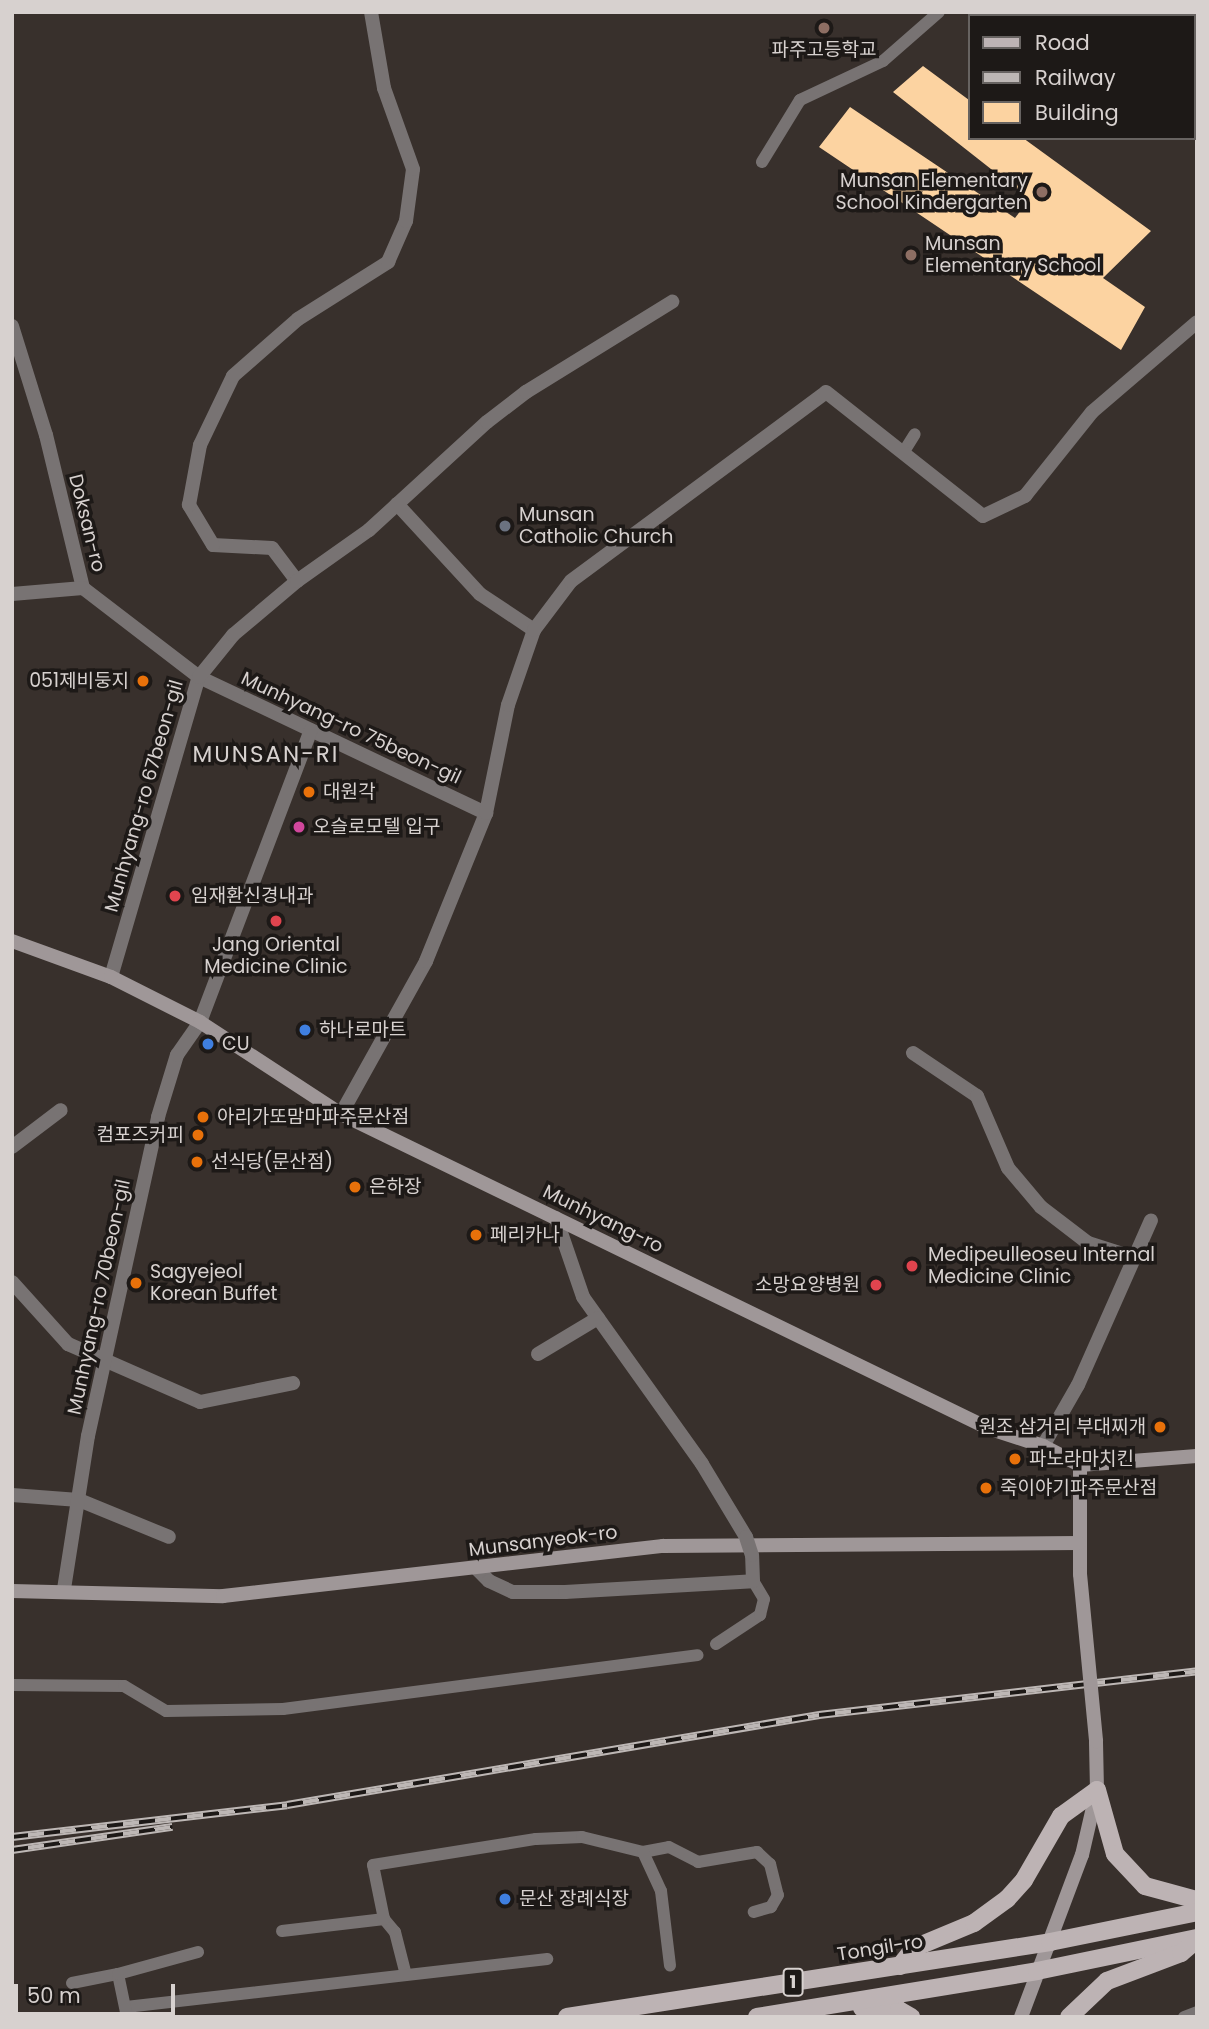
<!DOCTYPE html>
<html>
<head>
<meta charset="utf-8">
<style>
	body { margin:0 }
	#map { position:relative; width:1209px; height:2029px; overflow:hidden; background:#38302c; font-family:Poppins,"Noto Sans KR",sans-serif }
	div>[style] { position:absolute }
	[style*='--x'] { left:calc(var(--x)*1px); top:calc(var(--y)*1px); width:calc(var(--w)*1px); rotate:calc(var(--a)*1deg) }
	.building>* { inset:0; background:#fcd3a1 }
	.lane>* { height:12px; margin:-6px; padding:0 6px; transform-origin:6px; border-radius:6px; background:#787373 }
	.street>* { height:14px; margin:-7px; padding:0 7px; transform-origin:7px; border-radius:7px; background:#787373 }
	.secondary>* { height:14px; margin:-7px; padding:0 7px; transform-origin:7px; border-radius:7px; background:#9f9798 }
	.primary>* { height:18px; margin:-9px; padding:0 9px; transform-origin:9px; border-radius:9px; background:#bdb3b4 }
	.rail>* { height:8px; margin-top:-4px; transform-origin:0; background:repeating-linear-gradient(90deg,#1d1917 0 16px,#bdb7b5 0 32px); box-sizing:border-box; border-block:2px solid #bdb7b5 }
	.street-bridge>* { height:14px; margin:-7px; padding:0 7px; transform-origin:7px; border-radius:7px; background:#787373 }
	.secondary-bridge>* { height:14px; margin:-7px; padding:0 7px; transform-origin:7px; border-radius:7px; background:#9f9798 }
	.dots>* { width:19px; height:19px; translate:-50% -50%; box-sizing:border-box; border:4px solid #1d1917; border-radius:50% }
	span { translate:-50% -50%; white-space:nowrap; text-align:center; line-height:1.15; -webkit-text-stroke:7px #1d1917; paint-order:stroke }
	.shield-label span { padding:2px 5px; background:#1d1917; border:2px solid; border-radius:5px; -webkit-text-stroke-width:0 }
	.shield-label { font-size:18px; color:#d7d1cf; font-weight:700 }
	.poi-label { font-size:19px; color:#d7d1cf }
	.right { translate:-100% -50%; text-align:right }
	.left { translate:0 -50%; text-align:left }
	.street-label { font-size:19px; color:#d7d1cf }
	.quarter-label { font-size:23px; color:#d7d1cf; letter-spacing:2px }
	.frame { position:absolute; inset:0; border:14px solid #d7d1cf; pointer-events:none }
	.legend { position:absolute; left:968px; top:14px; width:228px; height:126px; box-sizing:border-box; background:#1d1917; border:2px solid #676361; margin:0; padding:9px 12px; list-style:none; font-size:21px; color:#d7d1cf }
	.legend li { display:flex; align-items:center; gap:14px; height:35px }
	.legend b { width:35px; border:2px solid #676361 }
	.scale { position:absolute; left:14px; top:1984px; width:161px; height:32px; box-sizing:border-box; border:4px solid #d7d1cf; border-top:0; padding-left:9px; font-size:21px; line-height:24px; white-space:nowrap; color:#d7d1cf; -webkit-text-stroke:5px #1d1917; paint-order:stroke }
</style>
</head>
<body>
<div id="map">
	<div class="building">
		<div style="clip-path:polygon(923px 66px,969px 100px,969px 138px,1023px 138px,1151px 231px,1103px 278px,1145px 307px,1121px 350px,819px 147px,850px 107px,1015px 218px,1029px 199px,893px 92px)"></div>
	</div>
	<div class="lane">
		<div style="--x:1125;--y:12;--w:6;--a:45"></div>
		<div style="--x:762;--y:162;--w:73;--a:-58.5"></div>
		<div style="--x:800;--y:100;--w:92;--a:-25.2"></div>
		<div style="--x:883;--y:61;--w:74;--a:-41.2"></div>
		<div style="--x:903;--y:453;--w:22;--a:-58"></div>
		<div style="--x:716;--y:1644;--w:53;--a:-33.4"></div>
		<div style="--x:760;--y:1615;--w:16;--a:-76"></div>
		<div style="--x:764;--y:1599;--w:21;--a:-121"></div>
		<div style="--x:12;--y:1685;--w:112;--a:0.5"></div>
		<div style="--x:124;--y:1686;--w:49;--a:30.8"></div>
		<div style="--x:166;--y:1711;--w:117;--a:-1"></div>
		<div style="--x:283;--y:1709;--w:418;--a:-7.4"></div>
		<div style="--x:643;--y:1852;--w:26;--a:-11"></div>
		<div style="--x:669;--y:1847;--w:33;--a:27"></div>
		<div style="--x:698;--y:1862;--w:60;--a:-9.6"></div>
		<div style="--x:757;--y:1852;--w:18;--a:43"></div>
		<div style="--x:770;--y:1864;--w:32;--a:76"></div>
		<div style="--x:778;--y:1895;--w:14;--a:120"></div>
		<div style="--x:771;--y:1907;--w:18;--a:164"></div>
		<div style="--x:384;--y:1919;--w:17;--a:50"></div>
		<div style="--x:395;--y:1932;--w:44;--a:75.7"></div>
		<div style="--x:282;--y:1931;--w:103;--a:-6.7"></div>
		<div style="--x:384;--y:1919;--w:55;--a:-101.5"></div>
		<div style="--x:373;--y:1865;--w:165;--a:-9.1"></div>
		<div style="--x:536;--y:1839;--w:46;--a:-2.5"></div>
		<div style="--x:582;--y:1837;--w:63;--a:13.8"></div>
		<div style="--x:643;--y:1852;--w:43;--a:65.2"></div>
		<div style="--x:661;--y:1891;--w:75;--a:83.1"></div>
		<div style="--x:72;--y:1983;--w:47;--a:-11.1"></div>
		<div style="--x:126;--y:2007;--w:424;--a:-6.5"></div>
		<div style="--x:127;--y:2017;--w:44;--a:-101.8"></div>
		<div style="--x:118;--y:1974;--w:83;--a:-15.4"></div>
		<div style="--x:1184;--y:2017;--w:14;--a:-21"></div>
	</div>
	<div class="street">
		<div style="--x:1183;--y:12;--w:5;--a:53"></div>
		<div style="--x:1193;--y:42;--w:20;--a:79"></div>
		<div style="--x:12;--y:326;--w:114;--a:72.7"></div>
		<div style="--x:46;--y:435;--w:157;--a:76.4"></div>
		<div style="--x:83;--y:588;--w:146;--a:37.5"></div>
		<div style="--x:199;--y:677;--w:318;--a:25.4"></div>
		<div style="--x:397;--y:504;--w:122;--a:47.3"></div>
		<div style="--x:480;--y:594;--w:65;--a:33.7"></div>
		<div style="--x:297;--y:581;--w:41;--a:-127.1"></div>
		<div style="--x:272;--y:548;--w:59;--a:-177.1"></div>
		<div style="--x:213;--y:545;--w:47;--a:-121"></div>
		<div style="--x:189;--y:505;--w:61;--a:-79.6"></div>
		<div style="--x:200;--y:445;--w:76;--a:-64.4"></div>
		<div style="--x:233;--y:376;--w:86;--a:-41.2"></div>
		<div style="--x:298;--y:319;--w:107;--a:-32.3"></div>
		<div style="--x:388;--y:262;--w:45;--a:-66.3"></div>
		<div style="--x:406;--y:221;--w:52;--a:-82.3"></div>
		<div style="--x:413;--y:169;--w:86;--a:-109.7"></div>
		<div style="--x:384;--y:88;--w:77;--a:-99.7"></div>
		<div style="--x:12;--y:594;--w:71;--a:-4.8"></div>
		<div style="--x:111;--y:977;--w:313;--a:-73.7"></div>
		<div style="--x:199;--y:677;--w:54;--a:-51"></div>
		<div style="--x:233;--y:635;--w:84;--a:-40.2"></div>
		<div style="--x:297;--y:581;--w:88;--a:-35.3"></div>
		<div style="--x:369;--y:530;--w:160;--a:-42.5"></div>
		<div style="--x:487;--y:422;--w:49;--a:-37.6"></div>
		<div style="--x:526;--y:392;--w:172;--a:-31.7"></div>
		<div style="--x:913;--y:1053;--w:77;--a:33.9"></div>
		<div style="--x:977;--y:1096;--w:78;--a:66.7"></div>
		<div style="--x:1008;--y:1168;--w:51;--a:49.8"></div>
		<div style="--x:1041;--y:1207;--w:59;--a:37.5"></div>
		<div style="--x:1088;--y:1243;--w:46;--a:17.7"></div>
		<div style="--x:341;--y:1114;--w:175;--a:-60.9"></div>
		<div style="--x:426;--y:961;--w:160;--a:-67.9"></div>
		<div style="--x:486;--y:813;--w:110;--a:-78.5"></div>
		<div style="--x:508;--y:705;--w:79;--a:-70.9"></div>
		<div style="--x:534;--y:630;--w:61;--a:-52.9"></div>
		<div style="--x:571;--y:581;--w:317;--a:-36.5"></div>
		<div style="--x:826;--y:392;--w:200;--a:38.3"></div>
		<div style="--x:983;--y:516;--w:47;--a:-25.5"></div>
		<div style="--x:1025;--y:496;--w:107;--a:-51.4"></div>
		<div style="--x:1092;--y:412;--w:138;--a:-40.6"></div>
		<div style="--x:12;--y:1147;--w:61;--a:-37.1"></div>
		<div style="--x:556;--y:1218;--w:83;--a:71.1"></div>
		<div style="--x:583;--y:1297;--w:205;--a:54.5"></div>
		<div style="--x:702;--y:1464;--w:85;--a:58.9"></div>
		<div style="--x:12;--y:1282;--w:84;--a:47.9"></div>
		<div style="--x:68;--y:1344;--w:144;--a:23.7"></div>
		<div style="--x:200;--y:1402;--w:95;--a:-11.5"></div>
		<div style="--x:538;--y:1354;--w:70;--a:-31"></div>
		<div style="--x:1043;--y:1446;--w:70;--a:-60.2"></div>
		<div style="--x:1078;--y:1385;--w:180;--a:-66.1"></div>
		<div style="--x:12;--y:1495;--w:67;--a:4.3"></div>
		<div style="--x:79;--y:1500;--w:97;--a:22.3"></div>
		<div style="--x:476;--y:1568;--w:18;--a:45"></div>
		<div style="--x:489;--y:1581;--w:26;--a:25"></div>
		<div style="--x:513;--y:1592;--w:52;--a:0"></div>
		<div style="--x:565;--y:1592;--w:188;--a:-3.3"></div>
		<div style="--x:753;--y:1581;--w:26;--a:-92"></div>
		<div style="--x:64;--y:1589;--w:155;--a:-81.1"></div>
		<div style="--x:88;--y:1436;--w:327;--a:-77.6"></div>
		<div style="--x:158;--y:1117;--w:65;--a:-73"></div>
		<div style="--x:177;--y:1055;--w:40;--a:-55.1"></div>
		<div style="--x:200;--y:1022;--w:312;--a:-69.2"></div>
	</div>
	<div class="secondary">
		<div style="--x:12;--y:941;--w:105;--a:20"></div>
		<div style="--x:111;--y:977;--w:100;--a:26.8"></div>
		<div style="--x:200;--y:1022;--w:168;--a:33.1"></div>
		<div style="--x:341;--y:1114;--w:719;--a:25.89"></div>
		<div style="--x:988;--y:1428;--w:58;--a:18.1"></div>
		<div style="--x:1043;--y:1446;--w:42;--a:27.2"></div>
		<div style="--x:1080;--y:1465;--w:117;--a:-4.4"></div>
		<div style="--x:1080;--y:1465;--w:109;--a:90"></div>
		<div style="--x:12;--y:1591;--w:211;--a:1.4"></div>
		<div style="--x:223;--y:1596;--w:443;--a:-6.5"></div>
		<div style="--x:663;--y:1546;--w:416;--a:-0.4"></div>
		<div style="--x:1021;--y:2017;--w:173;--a:-69.4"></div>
		<div style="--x:1082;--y:1855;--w:67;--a:-77"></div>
		<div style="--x:1097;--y:1790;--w:49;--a:-91.2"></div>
	</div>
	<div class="primary">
		<div style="--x:900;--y:1966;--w:23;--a:-52"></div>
		<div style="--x:914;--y:1948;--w:65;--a:-22.6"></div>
		<div style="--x:974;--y:1923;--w:41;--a:-36"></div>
		<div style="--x:1007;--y:1899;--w:25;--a:-48"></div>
		<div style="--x:1024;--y:1880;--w:74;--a:-60"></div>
		<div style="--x:1061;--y:1816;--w:44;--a:-35.8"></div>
		<div style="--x:1097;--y:1790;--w:66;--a:74.3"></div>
		<div style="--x:1115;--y:1854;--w:44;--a:46.8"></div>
		<div style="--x:1145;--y:1886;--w:54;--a:15.1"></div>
		<div style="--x:862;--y:2008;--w:37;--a:3"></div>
		<div style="--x:899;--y:2010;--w:14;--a:30"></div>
		<div style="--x:567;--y:2017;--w:489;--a:-8.8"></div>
		<div style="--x:1050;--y:1942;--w:150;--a:-11.5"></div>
		<div style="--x:757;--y:2017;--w:284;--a:-9.3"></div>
		<div style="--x:1037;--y:1971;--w:163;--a:-11.7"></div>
		<div style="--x:1069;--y:2017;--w:52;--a:-43.5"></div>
		<div style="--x:1107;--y:1981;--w:79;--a:-20.7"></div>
		<div style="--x:1181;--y:1953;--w:16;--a:-40"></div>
	</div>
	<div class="rail">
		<div style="--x:12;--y:1837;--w:277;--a:-6.6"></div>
		<div style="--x:287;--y:1805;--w:540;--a:-9.6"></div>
		<div style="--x:819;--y:1715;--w:381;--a:-6.6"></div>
		<div style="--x:12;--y:1850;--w:162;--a:-8.2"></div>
	</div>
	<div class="street-bridge">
		<div style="--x:746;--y:1537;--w:19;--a:72"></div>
	</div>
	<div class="secondary-bridge">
		<div style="--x:1080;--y:1574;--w:168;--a:84.5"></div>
	</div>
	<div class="dots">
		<div style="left:824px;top:28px;background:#8d6e63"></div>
		<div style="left:1042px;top:192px;background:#8d6e63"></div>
		<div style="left:911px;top:255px;background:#8d6e63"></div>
		<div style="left:505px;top:526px;background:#6b7280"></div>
		<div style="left:143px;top:681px;background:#e8710a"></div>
		<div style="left:309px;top:792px;background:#e8710a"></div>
		<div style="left:299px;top:827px;background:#d1479c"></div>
		<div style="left:175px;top:896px;background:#e0444e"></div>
		<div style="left:276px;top:921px;background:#e0444e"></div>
		<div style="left:305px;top:1030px;background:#3f7fe0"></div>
		<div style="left:208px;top:1044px;background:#3f7fe0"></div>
		<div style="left:203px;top:1117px;background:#e8710a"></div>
		<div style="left:198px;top:1135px;background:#e8710a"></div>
		<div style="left:197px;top:1162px;background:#e8710a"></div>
		<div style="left:355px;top:1187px;background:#e8710a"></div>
		<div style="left:476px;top:1235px;background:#e8710a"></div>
		<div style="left:912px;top:1266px;background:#e0444e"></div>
		<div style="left:136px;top:1283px;background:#e8710a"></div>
		<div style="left:876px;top:1285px;background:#e0444e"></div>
		<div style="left:1160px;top:1427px;background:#e8710a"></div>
		<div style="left:1015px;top:1459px;background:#e8710a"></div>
		<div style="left:986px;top:1488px;background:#e8710a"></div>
		<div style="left:505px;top:1899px;background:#3f7fe0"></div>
	</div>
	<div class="shield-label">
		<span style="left:793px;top:1982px">1</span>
	</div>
	<div class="poi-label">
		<span style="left:824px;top:50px">파주고등학교</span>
		<span class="right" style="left:1028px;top:192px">Munsan Elementary<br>School Kindergarten</span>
		<span class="left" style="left:925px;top:255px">Munsan<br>Elementary School</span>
		<span class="left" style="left:519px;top:526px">Munsan<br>Catholic Church</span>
		<span class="right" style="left:129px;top:681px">051제비둥지</span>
		<span class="left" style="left:323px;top:792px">대원각</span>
		<span class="left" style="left:313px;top:827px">오슬로모텔 입구</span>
		<span class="left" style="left:191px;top:896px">임재환신경내과</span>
		<span style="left:276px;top:956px">Jang Oriental<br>Medicine Clinic</span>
		<span class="left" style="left:319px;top:1030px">하나로마트</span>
		<span class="left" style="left:222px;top:1044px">CU</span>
		<span class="left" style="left:217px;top:1117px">아리가또맘마파주문산점</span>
		<span class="right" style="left:184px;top:1135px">컴포즈커피</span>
		<span class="left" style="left:211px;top:1162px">선식당(문산점)</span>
		<span class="left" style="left:369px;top:1187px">은하장</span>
		<span class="left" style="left:490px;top:1235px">페리카나</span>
		<span class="left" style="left:928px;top:1266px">Medipeulleoseu Internal<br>Medicine Clinic</span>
		<span class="left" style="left:150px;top:1283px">Sagyejeol<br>Korean Buffet</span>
		<span class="right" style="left:860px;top:1285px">소망요양병원</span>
		<span class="right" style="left:1146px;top:1427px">원조 삼거리 부대찌개</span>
		<span class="left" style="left:1029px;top:1459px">파노라마치킨</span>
		<span class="left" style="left:1000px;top:1488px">죽이야기파주문산점</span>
		<span class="left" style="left:519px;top:1899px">문산 장례식장</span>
	</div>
	<div class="street-label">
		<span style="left:87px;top:523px;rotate:76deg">Doksan-ro</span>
		<span style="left:351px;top:728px;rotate:25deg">Munhyang-ro 75beon-gil</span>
		<span style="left:144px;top:796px;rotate:-74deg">Munhyang-ro 67beon-gil</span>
		<span style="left:603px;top:1219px;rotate:26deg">Munhyang-ro</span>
		<span style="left:99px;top:1297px;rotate:-78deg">Munhyang-ro 70beon-gil</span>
		<span style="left:543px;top:1541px;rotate:-7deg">Munsanyeok-ro</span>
		<span style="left:880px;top:1948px;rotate:-9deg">Tongil-ro</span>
	</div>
	<div class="quarter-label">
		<span style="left:266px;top:754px">MUNSAN-RI</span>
	</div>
	<div class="frame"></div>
	<ul class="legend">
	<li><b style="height:9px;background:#bdb3b4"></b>Road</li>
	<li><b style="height:9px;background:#bdb7b5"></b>Railway</li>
	<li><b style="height:19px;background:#fcd3a1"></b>Building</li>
	</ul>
	<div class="scale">50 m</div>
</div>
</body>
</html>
